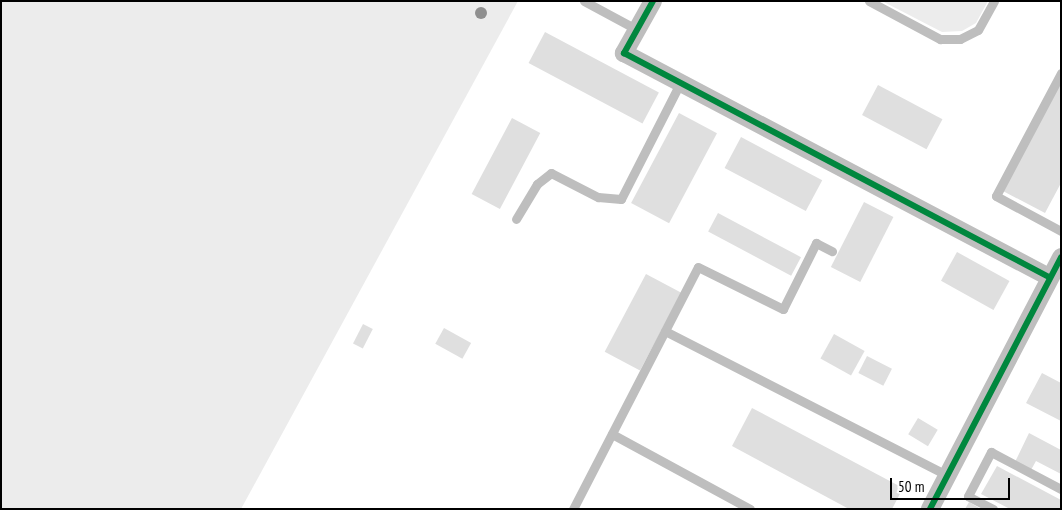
<!DOCTYPE html>
<html>
<head>
<meta charset="utf-8">
<style>
	body { margin:0 }
	#map { position:relative; width:1062px; height:510px; overflow:hidden; background:#fff; font-family:"PT Sans Narrow",sans-serif }
	div>[style] { position:absolute }
	[style*='--x'] { left:calc(var(--x)*1px); top:calc(var(--y)*1px); width:calc(var(--w)*1px); rotate:calc(var(--a)*1deg) }
	.green>* { inset:0; background:#ececec }
	.building>* { inset:0; background:#dfdfdf; transform-origin:0 0 }
	.lane>* { height:9px; margin:-4.5px; padding:0 4.5px; transform-origin:4.5px; border-radius:4.5px; background:#bebebe }
	.street>* { height:18px; margin:-9px; padding:0 9px; transform-origin:9px; border-radius:9px; background:#bebebe }
	.cycleway>* { height:6px; margin:-3px; padding:0 3px; transform-origin:3px; border-radius:3px; background:#00873e }
	.trees>* { width:12px; height:12px; margin:-6px; border-radius:50%; background:#8f8f8f }
	span { translate:-50% -50%; white-space:nowrap; text-align:center; line-height:1.15; -webkit-text-stroke:4.5px #fff; paint-order:stroke }
	.frame { position:absolute; inset:0; border:2px solid #000; pointer-events:none }
	.scale { position:absolute; left:890px; top:478px; width:120px; height:22px; box-sizing:border-box; border:2px solid #000; border-top:0; padding-left:6px; font-size:15px; line-height:18px; white-space:nowrap; color:#000; -webkit-text-stroke:4px #fff; paint-order:stroke }
</style>
</head>
<body>
<div id="map">
	<div class="green">
		<div style="clip-path:polygon(1px 1px,518px 1px,241px 509px,1px 509px)"></div>
		<div style="clip-path:polygon(882px 1px,988px 1px,976px 23px,962px 31px,942px 32px)"></div>
	</div>
	<div class="building">
		<div style="left:545px;top:32px;width:129px;height:35px;rotate:28deg"></div>
		<div style="clip-path:polygon(1061px 78px,1061px 183px,1045px 213px,1001px 190px)"></div>
		<div style="left:878px;top:85px;width:73px;height:34px;rotate:28deg"></div>
		<div style="left:679px;top:113px;width:43px;height:102px;rotate:28deg"></div>
		<div style="left:512px;top:118px;width:32px;height:86px;rotate:28deg"></div>
		<div style="left:741px;top:137px;width:92px;height:35px;rotate:28deg"></div>
		<div style="left:864px;top:202px;width:33px;height:73px;rotate:27deg"></div>
		<div style="left:718px;top:213px;width:94px;height:21px;rotate:28deg"></div>
		<div style="left:957px;top:252px;width:60px;height:33px;rotate:29deg"></div>
		<div style="left:646px;top:274px;width:40px;height:88px;rotate:28deg"></div>
		<div style="left:363px;top:324px;width:11px;height:22px;rotate:27deg"></div>
		<div style="left:444px;top:328px;width:31px;height:18px;rotate:29deg"></div>
		<div style="left:834px;top:334px;width:35px;height:28px;rotate:29deg"></div>
		<div style="left:867px;top:356px;width:28px;height:19px;rotate:27deg"></div>
		<div style="clip-path:polygon(1042px 373px,1061px 383px,1061px 421px,1026px 403px)"></div>
		<div style="clip-path:polygon(752px 408px,903px 488px,892px 509px,849px 509px,732px 446px)"></div>
		<div style="left:918px;top:418px;width:23px;height:19px;rotate:31deg"></div>
		<div style="clip-path:polygon(1029px 433px,1061px 450px,1061px 474px,1036px 461px,1031px 470px,1015px 462px)"></div>
		<div style="clip-path:polygon(997px 466px,1061px 500px,1061px 509px,1010px 509px,981px 494px)"></div>
		<div style="clip-path:polygon(969px 502px,981px 509px,965px 509px)"></div>
	</div>
	<div class="lane">
		<div style="--x:584;--y:1;--w:59;--a:28.3"></div>
		<div style="--x:869;--y:1;--w:81;--a:28.2"></div>
		<div style="--x:940;--y:39;--w:20;--a:0"></div>
		<div style="--x:960;--y:39;--w:20;--a:-27"></div>
		<div style="--x:978;--y:30;--w:33;--a:-61"></div>
		<div style="--x:1061;--y:73;--w:139;--a:117.9"></div>
		<div style="--x:996;--y:196;--w:74;--a:28.3"></div>
		<div style="--x:516;--y:219;--w:41;--a:-59"></div>
		<div style="--x:537;--y:184;--w:18;--a:-38"></div>
		<div style="--x:551;--y:173;--w:53;--a:27.1"></div>
		<div style="--x:598;--y:197;--w:23;--a:5"></div>
		<div style="--x:621;--y:199;--w:130;--a:-63"></div>
		<div style="--x:665;--y:331;--w:318;--a:27.1"></div>
		<div style="--x:612;--y:434;--w:157;--a:28.5"></div>
		<div style="--x:573;--y:509;--w:272;--a:-62.7"></div>
		<div style="--x:698;--y:267;--w:95;--a:26.3"></div>
		<div style="--x:783;--y:309;--w:74;--a:-63.4"></div>
		<div style="--x:816;--y:243;--w:18;--a:27"></div>
		<div style="--x:993;--y:509;--w:28;--a:-153"></div>
		<div style="--x:968;--y:496;--w:50;--a:-62.4"></div>
		<div style="--x:991;--y:452;--w:79;--a:27.9"></div>
	</div>
	<div class="street">
		<div style="--x:653;--y:1;--w:60;--a:119.1"></div>
		<div style="--x:624;--y:53;--w:480;--a:27.8"></div>
		<div style="--x:930;--y:509;--w:284;--a:-62.5"></div>
	</div>
	<div class="cycleway">
		<div style="--x:653;--y:1;--w:60;--a:119.1"></div>
		<div style="--x:624;--y:53;--w:480;--a:27.8"></div>
		<div style="--x:930;--y:509;--w:284;--a:-62.5"></div>
	</div>
	<div class="trees">
		<div style="left:481px;top:13px"></div>
	</div>
	<div class="frame"></div>
	<div class="scale">50 m</div>
</div>
</body>
</html>
